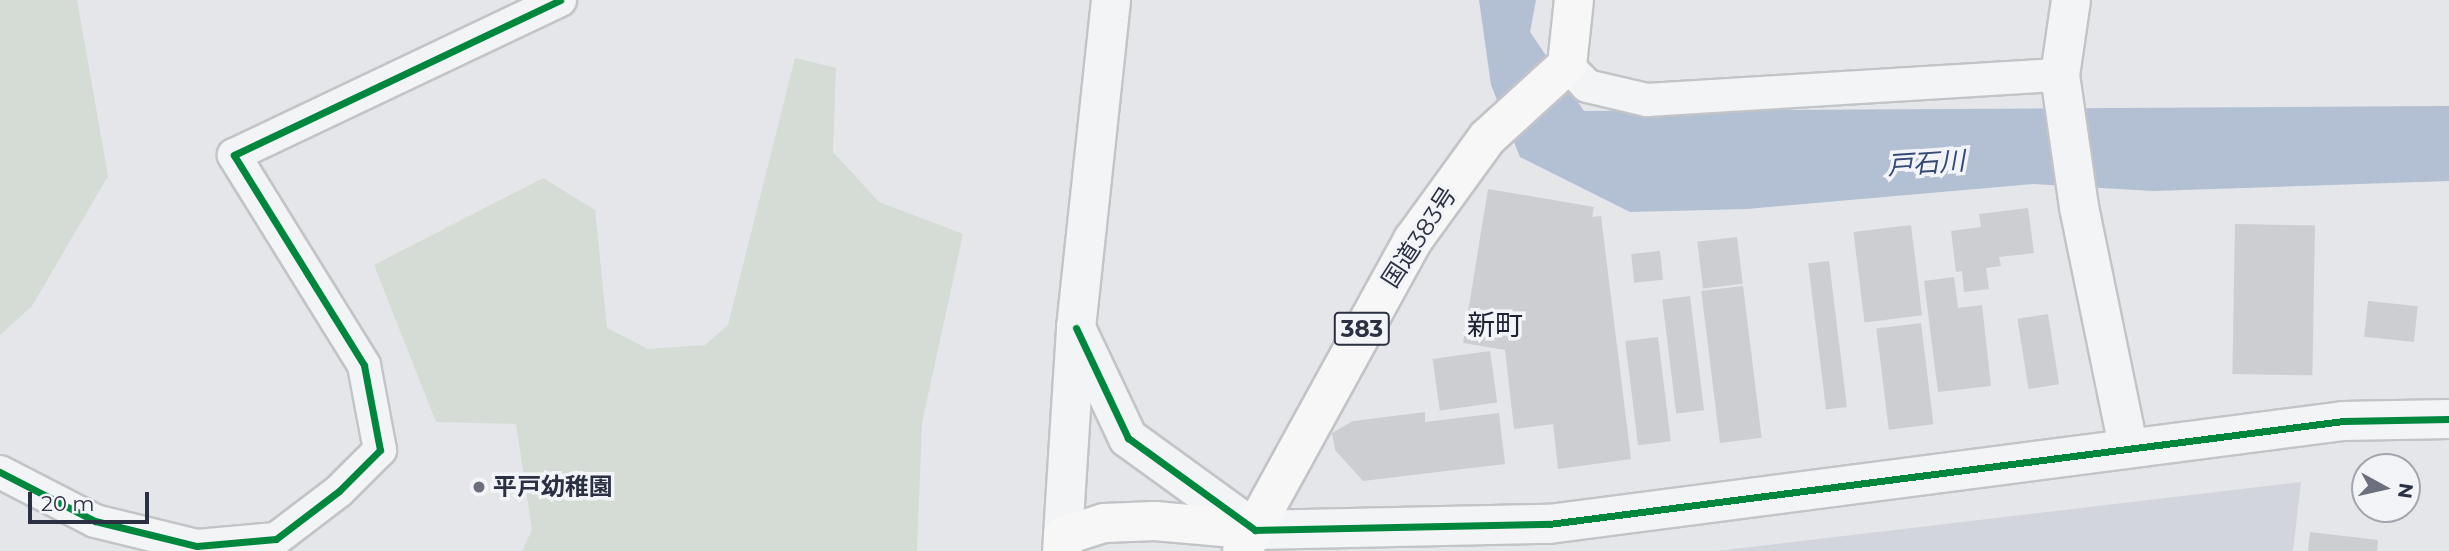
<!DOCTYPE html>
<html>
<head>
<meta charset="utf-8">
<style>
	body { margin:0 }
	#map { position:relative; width:2449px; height:551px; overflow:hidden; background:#e4e6e9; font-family:Montserrat,"Noto Sans JP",sans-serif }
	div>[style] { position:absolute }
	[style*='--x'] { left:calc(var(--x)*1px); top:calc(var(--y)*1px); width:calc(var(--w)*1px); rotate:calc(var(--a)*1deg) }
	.built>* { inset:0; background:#d3d5dc }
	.green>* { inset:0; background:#d4dcd5 }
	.water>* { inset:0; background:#b3bfd3 }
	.building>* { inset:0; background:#ccced1; transform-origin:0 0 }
	.roads { filter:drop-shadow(2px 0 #c2c4c7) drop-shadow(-2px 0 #c2c4c7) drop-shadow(0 2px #c2c4c7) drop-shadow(0 -2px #c2c4c7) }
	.minor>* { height:32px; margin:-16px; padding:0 16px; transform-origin:16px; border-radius:16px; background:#f3f4f6 }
	.tertiary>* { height:38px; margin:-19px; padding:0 19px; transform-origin:19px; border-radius:19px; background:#f3f4f6 }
	.trunk>* { height:38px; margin:-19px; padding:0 19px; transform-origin:19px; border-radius:19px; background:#f7f7f7 }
	.cycleway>* { height:7px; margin:-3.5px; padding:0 3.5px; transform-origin:3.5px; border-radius:3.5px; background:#00873e }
	.dots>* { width:19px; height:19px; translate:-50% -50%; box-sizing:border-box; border:4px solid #f2f4f8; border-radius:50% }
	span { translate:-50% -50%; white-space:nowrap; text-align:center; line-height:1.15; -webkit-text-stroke:7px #f2f4f8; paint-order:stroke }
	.shield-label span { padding:2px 5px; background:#f2f4f8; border:2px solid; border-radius:5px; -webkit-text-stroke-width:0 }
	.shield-label { font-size:23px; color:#2b3042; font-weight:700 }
	.street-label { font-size:24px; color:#2b3042 }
	.poi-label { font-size:24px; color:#2b3042; font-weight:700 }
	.left { translate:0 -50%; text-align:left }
	.water-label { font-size:26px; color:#354a76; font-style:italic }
	.quarter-label { font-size:28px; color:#1d2233 }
	.north { position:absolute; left:2351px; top:453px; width:70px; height:70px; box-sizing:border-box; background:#f2f4f8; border:2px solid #a2a6af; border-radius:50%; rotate:98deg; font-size:19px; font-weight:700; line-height:28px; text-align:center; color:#2b3042 }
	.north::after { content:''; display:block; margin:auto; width:24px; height:32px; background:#6c707c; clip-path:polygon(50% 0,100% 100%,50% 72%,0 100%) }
	.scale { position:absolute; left:28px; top:492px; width:121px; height:32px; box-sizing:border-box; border:4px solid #2b3042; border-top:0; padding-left:9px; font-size:21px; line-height:24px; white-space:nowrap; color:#2b3042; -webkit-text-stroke:5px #f2f4f8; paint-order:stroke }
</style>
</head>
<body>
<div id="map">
	<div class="built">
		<div style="clip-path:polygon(2301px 482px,2293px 551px,1716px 551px,1937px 525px)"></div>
	</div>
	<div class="green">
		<div style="clip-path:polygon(0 0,77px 0,108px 176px,32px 306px,0 335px)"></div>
		<div style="clip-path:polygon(795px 58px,836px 68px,833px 152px,879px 202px,963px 234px,922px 423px,917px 551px,522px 551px,532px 530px,516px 424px,436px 422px,374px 265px,543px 178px,595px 210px,607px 328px,648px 349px,705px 345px,728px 325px)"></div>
	</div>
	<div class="water">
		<div style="clip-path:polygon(1479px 0,1536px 0,1530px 32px,1584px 111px,2449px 106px,2449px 181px,2153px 191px,2033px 184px,1747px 209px,1630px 212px,1520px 157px,1491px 85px)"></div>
	</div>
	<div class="building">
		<div style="clip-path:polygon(1488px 189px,1594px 207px,1592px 217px,1601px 216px,1631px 459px,1558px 469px,1553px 424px,1514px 429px,1505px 350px,1463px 343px)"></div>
		<div style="clip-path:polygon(2028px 208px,2034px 253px,1999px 257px,2001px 266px,1986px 268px,1989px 289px,1964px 292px,1962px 271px,1956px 272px,1951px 231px,1981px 227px,1979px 214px)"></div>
		<div style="left:2235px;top:224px;width:80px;height:150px;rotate:1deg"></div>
		<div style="left:1911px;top:225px;width:91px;height:58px;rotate:83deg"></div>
		<div style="left:1737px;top:237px;width:47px;height:40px;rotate:83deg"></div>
		<div style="left:1660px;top:251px;width:29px;height:29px;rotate:84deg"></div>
		<div style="left:1829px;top:261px;width:147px;height:21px;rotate:83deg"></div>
		<div style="clip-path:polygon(1954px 277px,1958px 308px,1982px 305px,1991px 386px,1938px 392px,1924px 281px)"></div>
		<div style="left:1743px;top:286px;width:153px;height:42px;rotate:83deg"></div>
		<div style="left:1690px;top:296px;width:115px;height:28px;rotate:83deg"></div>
		<div style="left:2368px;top:301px;width:50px;height:36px;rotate:6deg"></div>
		<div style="left:2048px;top:314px;width:71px;height:31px;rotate:81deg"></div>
		<div style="left:1921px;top:323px;width:102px;height:45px;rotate:83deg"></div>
		<div style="left:1658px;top:337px;width:105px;height:33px;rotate:83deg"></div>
		<div style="left:1490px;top:351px;width:52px;height:58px;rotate:82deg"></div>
		<div style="clip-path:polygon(1425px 412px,1425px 422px,1499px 413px,1505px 464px,1363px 481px,1335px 450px,1332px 433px,1353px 421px)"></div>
		<div style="clip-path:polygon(2310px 532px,2378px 540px,2377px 551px,2308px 551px)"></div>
	</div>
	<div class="roads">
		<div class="minor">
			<div style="--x:1567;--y:65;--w:29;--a:46"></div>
			<div style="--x:1587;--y:86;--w:62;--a:13.1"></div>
			<div style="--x:1647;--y:100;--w:414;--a:-3.5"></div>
			<div style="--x:0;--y:472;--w:107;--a:27.3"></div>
			<div style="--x:95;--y:521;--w:105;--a:13.8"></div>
			<div style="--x:197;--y:546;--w:79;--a:-5.1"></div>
			<div style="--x:276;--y:539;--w:79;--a:-37.3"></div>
			<div style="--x:339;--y:491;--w:58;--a:-45"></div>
			<div style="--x:380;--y:450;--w:86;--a:-100.7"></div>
			<div style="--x:364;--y:365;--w:247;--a:-121.8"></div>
			<div style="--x:234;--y:155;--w:361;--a:-25.4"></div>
		</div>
		<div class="tertiary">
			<div style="--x:2071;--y:0;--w:76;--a:98.3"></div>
			<div style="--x:2060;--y:75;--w:133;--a:81.8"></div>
			<div style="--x:2079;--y:207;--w:244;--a:78.4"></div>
			<div style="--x:1076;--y:328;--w:122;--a:64.7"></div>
			<div style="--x:1128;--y:438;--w:157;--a:35.9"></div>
			<div style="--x:1255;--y:530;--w:294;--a:-1.2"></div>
			<div style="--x:1549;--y:524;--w:801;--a:-7.39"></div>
			<div style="--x:2343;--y:421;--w:106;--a:-1.1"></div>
			<div style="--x:1063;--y:536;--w:208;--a:-86.4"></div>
			<div style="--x:1076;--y:328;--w:330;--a:-83.9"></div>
		</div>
		<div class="trunk">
			<div style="--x:1062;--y:551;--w:15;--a:-86"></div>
			<div style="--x:1063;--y:536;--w:43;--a:-17.6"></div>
			<div style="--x:1104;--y:523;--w:51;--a:-2.2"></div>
			<div style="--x:1155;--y:521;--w:100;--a:5.1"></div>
			<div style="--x:1242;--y:551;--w:355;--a:-61.2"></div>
			<div style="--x:1413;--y:240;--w:126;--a:-54"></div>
			<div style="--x:1487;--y:138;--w:108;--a:-42.4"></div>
			<div style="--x:1567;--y:65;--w:65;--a:-83.9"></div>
		</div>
	</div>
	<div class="cycleway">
		<div style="--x:1076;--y:328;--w:122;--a:64.7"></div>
		<div style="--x:1128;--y:438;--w:157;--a:35.9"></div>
		<div style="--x:1255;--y:530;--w:294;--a:-1.2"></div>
		<div style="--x:1549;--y:524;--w:801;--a:-7.39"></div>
		<div style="--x:2343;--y:421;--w:106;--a:-1.1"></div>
		<div style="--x:0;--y:472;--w:107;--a:27.3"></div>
		<div style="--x:95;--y:521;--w:105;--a:13.8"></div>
		<div style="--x:197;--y:546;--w:79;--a:-5.1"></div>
		<div style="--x:276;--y:539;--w:79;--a:-37.3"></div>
		<div style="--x:339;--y:491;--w:58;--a:-45"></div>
		<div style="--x:380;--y:450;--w:86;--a:-100.7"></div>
		<div style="--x:364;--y:365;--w:247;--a:-121.8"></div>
		<div style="--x:234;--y:155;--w:361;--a:-25.4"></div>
	</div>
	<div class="dots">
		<div style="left:479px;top:487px;background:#6c707c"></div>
	</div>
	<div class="shield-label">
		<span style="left:1362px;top:329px">383</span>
	</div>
	<div class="street-label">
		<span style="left:1419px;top:237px;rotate:-57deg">国道383号</span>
	</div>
	<div class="poi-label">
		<span class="left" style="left:493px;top:487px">平戸幼稚園</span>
	</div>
	<div class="water-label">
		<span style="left:1926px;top:164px;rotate:-4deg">戸石川</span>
	</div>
	<div class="quarter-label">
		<span style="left:1495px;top:325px">新町</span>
	</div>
	<div class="north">N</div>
	<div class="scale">20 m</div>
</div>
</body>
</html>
